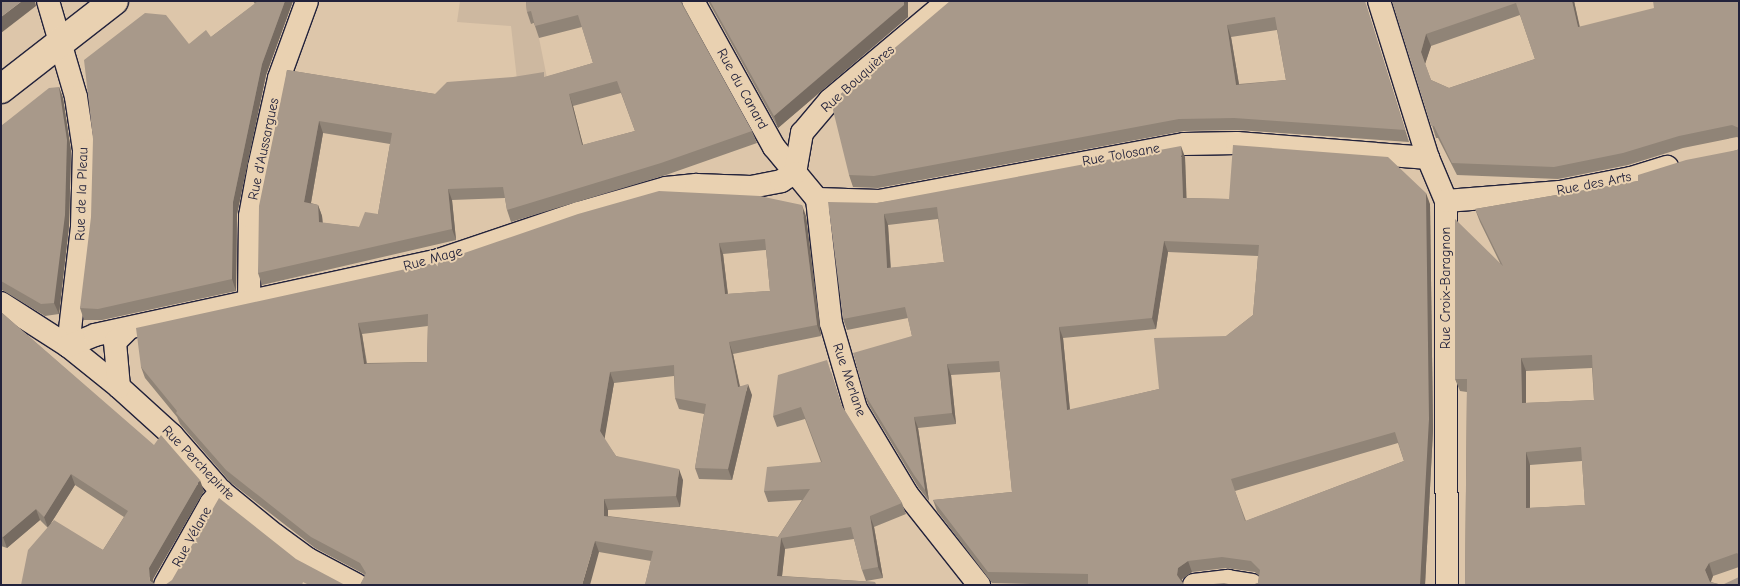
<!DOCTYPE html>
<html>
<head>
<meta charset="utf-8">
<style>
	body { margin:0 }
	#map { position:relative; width:1740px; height:586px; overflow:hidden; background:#ddc6aa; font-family:"Comic Neue",sans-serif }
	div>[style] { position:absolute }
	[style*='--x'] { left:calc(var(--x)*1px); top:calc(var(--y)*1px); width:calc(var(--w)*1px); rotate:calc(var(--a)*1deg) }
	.built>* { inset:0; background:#cdb8a0 }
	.roads { filter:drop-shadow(1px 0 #22223b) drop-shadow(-1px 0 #22223b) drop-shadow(0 1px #22223b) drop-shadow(0 -1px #22223b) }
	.minor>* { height:22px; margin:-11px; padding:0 11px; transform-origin:11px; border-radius:11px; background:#e9d1b1 }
	.tertiary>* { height:28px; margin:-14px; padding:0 14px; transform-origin:14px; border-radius:14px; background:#e9d1b1 }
	.wall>* { inset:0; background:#908477 }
	.shaded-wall>* { inset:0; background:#766b61 }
	.building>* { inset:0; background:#a8998a }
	span { translate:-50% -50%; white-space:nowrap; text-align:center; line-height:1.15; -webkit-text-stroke:4px #e9d1b1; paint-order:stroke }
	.street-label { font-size:14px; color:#22223b }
	.frame { position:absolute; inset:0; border:2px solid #22223b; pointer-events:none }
</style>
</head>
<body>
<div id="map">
	<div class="built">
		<div style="clip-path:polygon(460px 1px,529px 1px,531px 24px,536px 23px,548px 83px,518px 89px,511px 26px,457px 22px)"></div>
	</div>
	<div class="roads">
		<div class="minor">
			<div style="--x:48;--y:1;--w:100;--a:73.7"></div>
			<div style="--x:76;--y:97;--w:54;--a:81.4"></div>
			<div style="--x:84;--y:150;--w:77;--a:91.5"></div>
			<div style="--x:82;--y:227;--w:120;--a:96.7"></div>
			<div style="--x:693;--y:1;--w:167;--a:61"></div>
			<div style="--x:774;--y:147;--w:67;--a:50.4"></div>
			<div style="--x:1379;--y:1;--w:164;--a:72.7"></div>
			<div style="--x:1428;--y:158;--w:47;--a:67.3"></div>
			<div style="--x:1446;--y:201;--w:384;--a:89.9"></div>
			<div style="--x:795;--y:173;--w:41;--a:-80.1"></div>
			<div style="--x:802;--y:133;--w:43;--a:-49.7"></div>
			<div style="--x:830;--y:100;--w:154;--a:-40"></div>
			<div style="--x:817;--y:199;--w:62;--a:1.8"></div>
			<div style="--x:879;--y:201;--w:310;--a:-10.6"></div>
			<div style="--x:1184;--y:144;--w:53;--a:-1.1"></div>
			<div style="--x:1237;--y:143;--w:192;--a:4.5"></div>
			<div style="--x:817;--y:199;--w:125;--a:83.6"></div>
			<div style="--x:831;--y:323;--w:90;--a:73.8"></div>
			<div style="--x:856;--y:409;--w:99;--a:59"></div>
			<div style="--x:907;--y:494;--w:116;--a:51.6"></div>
			<div style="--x:1446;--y:201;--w:114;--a:-4.5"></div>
			<div style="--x:1560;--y:192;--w:72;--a:-11.2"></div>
			<div style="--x:1631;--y:178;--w:38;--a:-17"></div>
			<div style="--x:249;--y:302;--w:86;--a:-89.3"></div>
			<div style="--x:250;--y:216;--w:50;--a:-79.6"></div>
			<div style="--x:259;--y:167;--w:91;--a:-77.3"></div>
			<div style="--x:279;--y:78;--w:82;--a:-70"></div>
			<div style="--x:1;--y:303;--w:80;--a:32.7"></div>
			<div style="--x:68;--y:346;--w:65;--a:38.8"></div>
			<div style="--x:119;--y:387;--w:72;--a:42.2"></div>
			<div style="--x:172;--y:435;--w:74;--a:48.8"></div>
			<div style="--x:221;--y:491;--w:70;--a:39.2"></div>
			<div style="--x:275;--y:535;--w:41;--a:36"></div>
			<div style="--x:308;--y:559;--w:55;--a:28"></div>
			<div style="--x:68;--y:346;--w:29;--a:-22"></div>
			<div style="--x:95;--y:335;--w:352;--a:-12.3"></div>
			<div style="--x:439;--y:260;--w:147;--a:-18.7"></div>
			<div style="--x:578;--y:213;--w:91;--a:-15.9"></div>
			<div style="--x:666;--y:188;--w:30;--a:-6"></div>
			<div style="--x:696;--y:185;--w:55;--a:2.1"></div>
			<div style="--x:751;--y:187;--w:31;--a:-11"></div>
			<div style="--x:781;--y:181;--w:16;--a:-30"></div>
			<div style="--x:119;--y:387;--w:45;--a:-95.1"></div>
			<div style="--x:115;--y:342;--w:17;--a:-45"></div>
			<div style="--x:165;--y:585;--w:94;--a:-60.7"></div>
			<div style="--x:211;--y:503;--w:16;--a:-50"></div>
			<div style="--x:1194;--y:585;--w:34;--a:-7"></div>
			<div style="--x:1228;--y:581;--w:24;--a:9"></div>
		</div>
		<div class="tertiary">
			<div style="--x:1;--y:89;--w:143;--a:-37.9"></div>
		</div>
	</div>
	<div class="wall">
		<div style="clip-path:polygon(253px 1px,293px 1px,266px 75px,237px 214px,236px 291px,102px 320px,84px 320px,80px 308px,189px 44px,211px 37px,255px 4px)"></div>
		<div style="clip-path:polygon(evenodd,526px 1px,682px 1px,682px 3px,752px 131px,757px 143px,666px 175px,511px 222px,507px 210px,505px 198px,452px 200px,456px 240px,262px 285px,258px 273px,287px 70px,435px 94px,546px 77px,593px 63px,582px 27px,539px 38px,534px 23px,531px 24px,527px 12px,526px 1px,621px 93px,635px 131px,583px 145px,573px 106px,621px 93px,526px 1px,323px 133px,390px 144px,378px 214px,359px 227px,323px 223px,322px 216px,318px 205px,311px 203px,323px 133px)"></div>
		<div style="clip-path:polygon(708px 1px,908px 1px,908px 17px,778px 128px)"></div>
		<div style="clip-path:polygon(evenodd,950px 1px,1366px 5px,1409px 142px,1238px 130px,1184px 131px,878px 188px,853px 187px,849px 175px,950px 1px,1277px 30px,1286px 80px,1239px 84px,1231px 37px,1277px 30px)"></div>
		<div style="clip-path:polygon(evenodd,1392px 1px,1574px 1px,1580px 27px,1739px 1px,1739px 138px,1737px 137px,1683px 148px,1628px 165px,1558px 179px,1457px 175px,1438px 138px,1436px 138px,1392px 1px,1520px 15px,1535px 59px,1449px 88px,1431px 80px,1425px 64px,1431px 46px,1520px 15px)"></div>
		<div style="clip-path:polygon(59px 87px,63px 98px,71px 151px,69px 226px,59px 314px,45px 316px,2px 290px,1px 290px,1px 126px)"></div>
		<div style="clip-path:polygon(evenodd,1739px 149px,1739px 567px,1713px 576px,1711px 582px,1722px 585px,1739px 585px,1465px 585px,1467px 392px,1460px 391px,1455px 379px,1500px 263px,1480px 222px,1475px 209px,1638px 181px,1737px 150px,1739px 149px,1592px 368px,1594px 400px,1526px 403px,1526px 371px,1592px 368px,1739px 149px,1582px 461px,1585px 505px,1530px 508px,1530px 465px,1582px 461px)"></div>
		<div style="clip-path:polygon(evenodd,1185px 157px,1186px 198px,1430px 204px,1433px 430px,1425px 585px,1252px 585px,1258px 583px,1259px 576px,1255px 572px,1226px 568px,1192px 572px,1182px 579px,1182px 581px,1184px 585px,1069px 585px,992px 583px,937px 511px,933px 500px,1012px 492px,1000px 372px,951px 375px,956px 424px,918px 428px,929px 501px,918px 487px,868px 404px,864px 393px,912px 336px,908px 318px,847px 330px,843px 319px,877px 203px,1185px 157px,938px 219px,944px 262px,891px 268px,888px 225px,938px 219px,1185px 157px,1168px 252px,1258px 256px,1253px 315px,1159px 389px,1070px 410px,1063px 338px,1156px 329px,1168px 252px,1185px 157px,1398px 443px,1404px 461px,1246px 521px,1235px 491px,1398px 443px)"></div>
		<div style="clip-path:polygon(evenodd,806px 216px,821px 336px,733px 354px,740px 386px,752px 395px,732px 480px,699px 479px,695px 468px,704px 414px,679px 409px,675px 398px,674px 376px,614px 383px,604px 439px,616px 456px,683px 480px,680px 507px,608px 510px,608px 516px,778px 537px,802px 500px,768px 502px,764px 491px,821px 462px,805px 419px,777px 427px,773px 416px,831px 372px,842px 407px,902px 503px,906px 514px,874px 527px,883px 578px,866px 581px,862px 570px,854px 539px,785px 549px,782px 576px,875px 582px,876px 585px,645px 585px,651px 561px,599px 552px,360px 585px,365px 576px,364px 574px,315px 548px,230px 482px,180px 424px,177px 417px,145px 378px,141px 367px,806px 216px,766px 250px,770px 291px,728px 294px,723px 254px,766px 250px,806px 216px,428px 326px,427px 362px,367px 363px,362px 334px,428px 326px)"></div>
		<div style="clip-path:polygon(evenodd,1px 312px,204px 491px,153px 579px,47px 527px,40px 520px,7px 548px,1px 546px,1px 312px,75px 485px,124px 517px,103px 550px,51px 523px,75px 485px)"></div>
	</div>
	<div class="shaded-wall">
		<div style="clip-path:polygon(22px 1px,35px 1px,36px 6px,1px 33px,1px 17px)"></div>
		<div style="clip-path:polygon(285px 1px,293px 1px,266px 75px,237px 214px,236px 291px,232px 279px,233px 202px,262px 64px)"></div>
		<div style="clip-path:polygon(904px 1px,908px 1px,908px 17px,778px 128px,774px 116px)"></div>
		<div style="clip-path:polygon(1572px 1px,1574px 1px,1582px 39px,1578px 27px)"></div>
		<div style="clip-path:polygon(1227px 25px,1231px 37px,1241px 97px,1236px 85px)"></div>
		<div style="clip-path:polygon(1426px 34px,1431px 46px,1425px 64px,1421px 52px)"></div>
		<div style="clip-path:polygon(59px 87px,63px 98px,71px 151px,69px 226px,59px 314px,54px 303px)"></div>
		<div style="clip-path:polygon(569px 94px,573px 106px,586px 157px,582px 145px)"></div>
		<div style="clip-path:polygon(319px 121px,323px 133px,309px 214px,304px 202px)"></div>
		<div style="clip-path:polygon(1181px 146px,1185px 157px,1187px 209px,1183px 198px)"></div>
		<div style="clip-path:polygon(448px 189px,452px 200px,456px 240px,452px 229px)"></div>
		<div style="clip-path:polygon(1426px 193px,1430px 204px,1433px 430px,1425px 585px,1420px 585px)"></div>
		<div style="clip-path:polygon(318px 205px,322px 216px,323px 234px,319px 222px)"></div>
		<div style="clip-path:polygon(802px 205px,806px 216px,821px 336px,817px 325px)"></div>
		<div style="clip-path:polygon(884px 214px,888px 225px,891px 279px,887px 268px)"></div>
		<div style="clip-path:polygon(1164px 241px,1168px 252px,1156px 329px,1152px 318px)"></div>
		<div style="clip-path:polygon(719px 243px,723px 254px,729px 305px,725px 294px)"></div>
		<div style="clip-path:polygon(358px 323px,362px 334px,368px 375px,364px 364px)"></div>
		<div style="clip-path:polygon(1059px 327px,1063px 338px,1071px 422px,1067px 410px)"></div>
		<div style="clip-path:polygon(729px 342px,733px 354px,742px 398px,738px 387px)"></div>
		<div style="clip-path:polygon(1521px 358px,1526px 371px,1526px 416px,1522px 403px)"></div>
		<div style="clip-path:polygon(947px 364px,951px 375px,956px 424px,952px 413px)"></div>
		<div style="clip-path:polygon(610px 372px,614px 383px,604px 442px,600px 431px)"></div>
		<div style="clip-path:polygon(748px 384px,752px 395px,732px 480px,728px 469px)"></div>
		<div style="clip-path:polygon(914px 417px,918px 428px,929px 501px,925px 490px)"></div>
		<div style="clip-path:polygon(1526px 452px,1530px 465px,1530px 521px,1526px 508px)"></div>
		<div style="clip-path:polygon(679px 469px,683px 480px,680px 507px,676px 496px)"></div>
		<div style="clip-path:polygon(71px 474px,75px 485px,48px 528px,44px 517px)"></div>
		<div style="clip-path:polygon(200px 480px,204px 491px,153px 579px,154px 585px,150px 581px,149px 568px)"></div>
		<div style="clip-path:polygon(604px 499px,608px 510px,608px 527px,604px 516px)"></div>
		<div style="clip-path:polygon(36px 509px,40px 520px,7px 548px,3px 537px)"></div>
		<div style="clip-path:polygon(870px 516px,874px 527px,883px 578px,878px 567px)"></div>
		<div style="clip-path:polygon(781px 538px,785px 549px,781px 585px,777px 576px)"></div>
		<div style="clip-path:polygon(595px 541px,599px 552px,590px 585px,582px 585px)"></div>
		<div style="clip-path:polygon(1188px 561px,1192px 572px,1182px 579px,1181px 585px,1177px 575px,1178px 568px)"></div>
		<div style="clip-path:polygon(1709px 563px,1713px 576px,1710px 583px,1705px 570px)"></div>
	</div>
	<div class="building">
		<div style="clip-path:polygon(1px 1px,22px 1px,1px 17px)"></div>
		<div style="clip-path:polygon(258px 1px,285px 1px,262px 64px,233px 202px,232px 279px,98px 309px,80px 308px,91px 217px,93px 139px,84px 60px,145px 13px,166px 15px,189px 44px,206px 30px,211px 37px)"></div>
		<div style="clip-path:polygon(evenodd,526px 1px,680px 1px,752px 131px,661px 163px,507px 210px,503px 187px,448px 189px,452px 229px,258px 273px,259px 206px,287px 70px,435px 94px,447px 82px,513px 77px,544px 72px,544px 77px,593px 63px,578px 15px,535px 26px,531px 11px,527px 12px,526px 1px,617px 81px,635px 131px,582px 145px,569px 94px,617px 81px,526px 1px,319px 121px,392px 133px,378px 214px,365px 212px,359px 227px,319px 222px,318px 205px,304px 202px,319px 121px)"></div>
		<div style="clip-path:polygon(710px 1px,904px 1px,904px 5px,774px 116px)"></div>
		<div style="clip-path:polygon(evenodd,950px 1px,1365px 1px,1405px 130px,1234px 118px,1179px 119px,874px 176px,849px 175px,831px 102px,950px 1px,1275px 17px,1286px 80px,1236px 85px,1227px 25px,1275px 17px)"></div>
		<div style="clip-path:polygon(evenodd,1392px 1px,1572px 1px,1578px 27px,1654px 8px,1653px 1px,1739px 1px,1739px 128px,1732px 125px,1679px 136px,1623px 153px,1554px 167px,1452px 163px,1434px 126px,1431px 126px,1392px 1px,1516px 3px,1535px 59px,1449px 88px,1431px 80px,1421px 52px,1426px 34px,1516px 3px)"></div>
		<div style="clip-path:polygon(59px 87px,67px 140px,65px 215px,54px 303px,41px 304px,1px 281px,1px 126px,49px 88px)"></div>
		<div style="clip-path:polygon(evenodd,1233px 145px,1388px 157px,1426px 193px,1429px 419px,1420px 585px,1252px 585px,1258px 583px,1260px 570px,1251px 561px,1222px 557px,1188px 561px,1178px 568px,1177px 575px,1184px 585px,1088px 585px,1088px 574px,988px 572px,933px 500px,1012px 492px,999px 361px,947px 364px,952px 413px,914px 417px,925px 490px,914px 475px,864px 393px,853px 353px,912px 336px,905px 307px,843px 319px,828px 202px,877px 203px,1181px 146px,1183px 198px,1229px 199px,1233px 145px,937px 207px,944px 262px,887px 268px,884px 214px,937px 207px,1233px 145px,1164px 241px,1259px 245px,1253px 315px,1226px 336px,1154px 338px,1159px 389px,1067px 410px,1059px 327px,1152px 318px,1164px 241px,1233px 145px,1395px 432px,1404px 461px,1245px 521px,1231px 479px,1395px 432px)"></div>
		<div style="clip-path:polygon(evenodd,1739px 149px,1739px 555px,1737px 553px,1709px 563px,1705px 570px,1710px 582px,1722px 585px,1739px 577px,1739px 585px,1465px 585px,1467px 379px,1455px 379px,1455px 219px,1503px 266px,1475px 209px,1638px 181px,1638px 175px,1686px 160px,1737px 150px,1739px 149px,1592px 355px,1594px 400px,1522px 403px,1521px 358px,1592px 355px,1739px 149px,1581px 447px,1585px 505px,1526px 508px,1526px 452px,1581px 447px)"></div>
		<div style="clip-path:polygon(evenodd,659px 191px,760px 196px,802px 205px,817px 325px,729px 342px,738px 387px,748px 384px,728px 469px,695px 468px,706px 404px,675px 398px,674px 365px,610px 372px,600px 431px,616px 456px,679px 469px,676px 496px,604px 499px,604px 516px,778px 537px,810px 489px,764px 491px,767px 467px,822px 462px,801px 407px,773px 416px,778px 375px,827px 360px,841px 404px,902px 503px,870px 516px,878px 567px,862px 570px,851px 527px,781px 538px,777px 576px,875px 582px,875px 585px,645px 585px,653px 551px,595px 541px,582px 585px,360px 585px,366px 573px,360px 563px,311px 537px,226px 470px,176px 413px,177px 411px,141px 367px,136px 328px,438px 262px,578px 214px,659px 191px,765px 239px,770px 291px,725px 294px,719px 243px,765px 239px,659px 191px,428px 314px,427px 362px,364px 364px,358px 323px,428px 314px)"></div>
		<div style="clip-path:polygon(1px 312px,154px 445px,161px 435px,200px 480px,149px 568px,150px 581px,157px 585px,21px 585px,28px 550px,54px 520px,103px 550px,128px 511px,71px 474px,44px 517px,36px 509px,3px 537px,1px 536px)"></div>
		<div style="clip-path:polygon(219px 498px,296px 559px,345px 585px,309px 585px,303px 582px,302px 585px,165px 585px,172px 580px)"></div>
		<div style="clip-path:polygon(1224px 583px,1233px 585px,1203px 585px)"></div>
	</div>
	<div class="street-label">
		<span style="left:858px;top:79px;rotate:-42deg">Rue Bouquières</span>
		<span style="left:742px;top:89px;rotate:61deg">Rue du Canard</span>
		<span style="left:264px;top:149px;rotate:-78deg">Rue d'Aussargues</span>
		<span style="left:1121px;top:155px;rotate:-10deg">Rue Tolosane</span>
		<span style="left:1594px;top:184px;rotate:-11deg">Rue des Arts</span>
		<span style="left:82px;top:194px;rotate:-88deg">Rue de la Pleau</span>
		<span style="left:433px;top:259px;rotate:-15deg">Rue Mage</span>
		<span style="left:1446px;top:288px;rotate:-90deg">Rue Croix-Baragnon</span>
		<span style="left:849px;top:380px;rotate:71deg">Rue Merlane</span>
		<span style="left:198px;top:463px;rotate:46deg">Rue Perchepinte</span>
		<span style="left:192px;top:537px;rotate:-61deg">Rue Vélane</span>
	</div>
	<div class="frame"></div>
</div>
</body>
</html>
